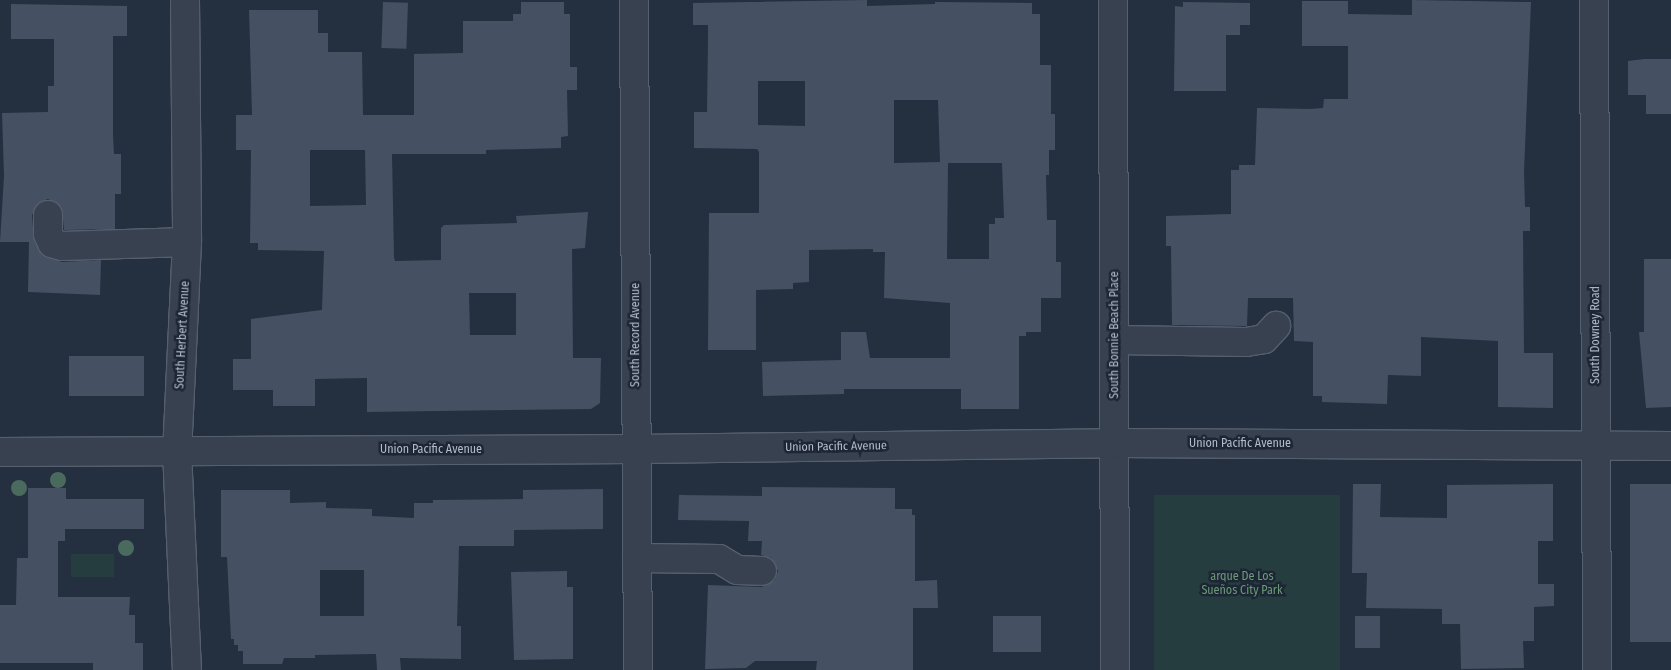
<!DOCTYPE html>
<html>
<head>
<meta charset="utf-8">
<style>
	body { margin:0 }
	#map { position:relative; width:1671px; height:670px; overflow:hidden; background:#242f3f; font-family:"Fira Sans Condensed",sans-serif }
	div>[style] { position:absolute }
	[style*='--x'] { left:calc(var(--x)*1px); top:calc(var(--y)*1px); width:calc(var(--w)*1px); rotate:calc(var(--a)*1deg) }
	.green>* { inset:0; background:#263d40; transform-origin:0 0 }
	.building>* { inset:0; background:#455163; transform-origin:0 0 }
	.roads { filter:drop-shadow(1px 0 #565f6d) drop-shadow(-1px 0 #565f6d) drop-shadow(0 1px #565f6d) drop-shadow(0 -1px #565f6d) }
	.minor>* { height:28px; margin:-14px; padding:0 14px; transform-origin:14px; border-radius:14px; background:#38414f }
	.trees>* { width:16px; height:16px; margin:-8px; border-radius:50%; background:#4b6a5e }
	span { translate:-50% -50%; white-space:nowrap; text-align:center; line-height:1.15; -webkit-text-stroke:5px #1d2634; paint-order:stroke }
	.street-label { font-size:12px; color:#b4bcca }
	.park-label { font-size:12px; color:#6b9b77 }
</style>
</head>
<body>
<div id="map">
	<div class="green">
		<div style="left:1340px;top:495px;width:175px;height:186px;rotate:90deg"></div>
		<div style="left:71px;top:554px;width:43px;height:23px"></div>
	</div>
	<div class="building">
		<div style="clip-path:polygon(evenodd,867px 0,867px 6px,935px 4px,935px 2px,1032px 3px,1032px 14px,1040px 14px,1040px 65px,1051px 65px,1051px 114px,1055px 114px,1055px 150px,1049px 150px,1049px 175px,1046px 175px,1047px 220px,1056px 220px,1056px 262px,1061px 262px,1061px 298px,1041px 298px,1041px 332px,1026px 332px,1026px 336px,1019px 336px,1019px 409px,961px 409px,961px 389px,844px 389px,844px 394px,763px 396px,762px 362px,841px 360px,841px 332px,866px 332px,870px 358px,950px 358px,950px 303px,884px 298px,885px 252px,873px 252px,873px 249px,809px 250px,809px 282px,793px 283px,793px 289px,756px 290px,756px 350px,708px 350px,709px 213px,759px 213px,759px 152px,757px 149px,694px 148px,694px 112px,707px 112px,708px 39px,708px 25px,693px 25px,693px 3px,867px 0,758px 81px,805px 81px,805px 126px,758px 125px,758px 81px,867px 0,894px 100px,938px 100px,940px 162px,894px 163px,894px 100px,867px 0,948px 163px,1002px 163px,1004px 218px,995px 218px,995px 224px,989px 224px,989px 259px,947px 259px,948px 163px)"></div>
		<div style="clip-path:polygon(1412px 0,1531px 2px,1524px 172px,1525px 207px,1530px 207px,1530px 231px,1523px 231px,1524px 353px,1553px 353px,1553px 408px,1498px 407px,1498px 341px,1421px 337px,1421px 376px,1388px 375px,1387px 404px,1322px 402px,1322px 396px,1313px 396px,1313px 342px,1294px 341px,1293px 298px,1248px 298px,1247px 326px,1172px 325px,1171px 246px,1166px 246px,1166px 216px,1231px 214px,1231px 170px,1239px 170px,1239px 165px,1255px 165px,1257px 108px,1310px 109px,1323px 108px,1324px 99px,1348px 99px,1348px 46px,1302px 46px,1302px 1px,1348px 1px,1348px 14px,1412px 15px)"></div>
		<div style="left:383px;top:2px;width:25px;height:46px;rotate:2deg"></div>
		<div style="clip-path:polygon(evenodd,521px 2px,564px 2px,564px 14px,570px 14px,570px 67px,577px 67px,577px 90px,567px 90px,568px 136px,561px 137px,561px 148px,486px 150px,486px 154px,392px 154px,394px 257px,395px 261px,441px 260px,441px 228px,444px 225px,517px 223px,516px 216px,588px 212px,585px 248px,572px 249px,573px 358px,601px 358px,600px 403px,591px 409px,367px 412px,367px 378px,315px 379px,315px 406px,273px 406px,273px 390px,233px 390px,233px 359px,251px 359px,251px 319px,322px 310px,324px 251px,258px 250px,258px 243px,250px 243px,251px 150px,236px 150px,236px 115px,252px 115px,249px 10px,318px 10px,318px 33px,328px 33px,328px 52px,362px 52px,363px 115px,414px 115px,414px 54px,463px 53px,463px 21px,513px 21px,513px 14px,521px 14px,521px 2px,310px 150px,365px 150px,366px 205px,310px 206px,310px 150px,521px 2px,469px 293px,516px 293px,516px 335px,470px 335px,469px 293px)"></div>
		<div style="clip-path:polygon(1183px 2px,1250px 3px,1250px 25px,1240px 25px,1240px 35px,1226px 35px,1226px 91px,1174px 91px,1175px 6px,1183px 7px)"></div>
		<div style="clip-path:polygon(11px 4px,127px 6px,127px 36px,113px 36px,113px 135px,114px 154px,121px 154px,121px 194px,115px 194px,115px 229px,64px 230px,62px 208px,48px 199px,40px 202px,32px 215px,34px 240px,42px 255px,62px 262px,101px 260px,100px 295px,28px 292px,29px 242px,0 242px,4px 176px,2px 113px,48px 112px,48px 86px,54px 86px,54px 39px,11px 39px)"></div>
		<div style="clip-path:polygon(1644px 59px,1671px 59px,1671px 114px,1646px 114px,1646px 95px,1628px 95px,1628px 61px)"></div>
		<div style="clip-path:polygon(1644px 259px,1671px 259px,1671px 407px,1646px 408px,1639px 332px,1644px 332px)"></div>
		<div style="left:69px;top:356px;width:75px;height:40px"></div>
		<div style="clip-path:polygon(1353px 484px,1381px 484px,1380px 517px,1447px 518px,1447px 485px,1553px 484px,1553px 541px,1538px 541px,1538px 584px,1554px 584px,1554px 606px,1534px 607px,1534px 641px,1523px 641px,1524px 668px,1461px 669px,1460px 624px,1442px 624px,1442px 609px,1366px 608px,1367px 573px,1352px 573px)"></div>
		<div style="left:1630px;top:484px;width:41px;height:158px"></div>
		<div style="clip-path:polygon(762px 487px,895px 488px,895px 509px,912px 509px,912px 515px,915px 515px,915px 581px,937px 580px,938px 608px,913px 608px,913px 670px,816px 670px,817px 661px,755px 661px,746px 668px,705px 669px,708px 585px,762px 587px,775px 580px,778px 571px,771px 558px,761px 555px,762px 541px,748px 541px,749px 521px,678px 520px,679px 495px,762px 496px)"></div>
		<div style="clip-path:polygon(28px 488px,66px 488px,66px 499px,144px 499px,144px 529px,65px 529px,65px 541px,58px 541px,58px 597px,130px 597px,129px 615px,135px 615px,135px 643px,143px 643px,143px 670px,93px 670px,93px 663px,0 663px,0 605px,16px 605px,17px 558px,28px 558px)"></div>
		<div style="clip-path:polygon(evenodd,603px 489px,603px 529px,514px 530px,514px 546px,459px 546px,457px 626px,461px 626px,461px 659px,400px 658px,401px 670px,377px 670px,376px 654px,315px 655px,315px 658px,284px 658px,282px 664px,243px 664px,243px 651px,238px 651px,238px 645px,234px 645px,234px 639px,231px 639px,227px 557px,221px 557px,221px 490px,290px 490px,290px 503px,326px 502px,326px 508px,372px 509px,372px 516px,414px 518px,414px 503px,433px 503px,433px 500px,523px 499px,523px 490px,603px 489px,320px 570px,364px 570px,364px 616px,320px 616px,320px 570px)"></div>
		<div style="clip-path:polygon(567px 571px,567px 587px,573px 587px,573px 659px,514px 660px,511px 572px)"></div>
		<div style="left:1041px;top:616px;width:36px;height:48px;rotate:90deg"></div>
		<div style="left:1355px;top:616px;width:25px;height:32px"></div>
	</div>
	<div class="roads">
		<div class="minor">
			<div style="--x:185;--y:0;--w:242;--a:89.5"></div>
			<div style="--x:187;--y:242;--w:209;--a:92.7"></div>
			<div style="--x:177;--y:451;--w:219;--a:87.4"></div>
			<div style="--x:634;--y:0;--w:670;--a:89.66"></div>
			<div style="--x:1113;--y:0;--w:670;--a:89.83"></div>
			<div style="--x:1594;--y:0;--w:670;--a:89.74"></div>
			<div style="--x:48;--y:215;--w:19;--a:90"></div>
			<div style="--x:48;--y:234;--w:10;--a:66"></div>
			<div style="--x:52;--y:243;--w:10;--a:17"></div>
			<div style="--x:62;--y:246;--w:125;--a:-1.8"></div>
			<div style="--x:1115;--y:340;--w:131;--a:0.9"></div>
			<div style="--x:1246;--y:342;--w:18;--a:-9"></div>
			<div style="--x:1264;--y:339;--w:18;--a:-47"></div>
			<div style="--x:0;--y:452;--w:637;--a:-0.27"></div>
			<div style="--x:637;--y:449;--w:479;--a:-0.7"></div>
			<div style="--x:1116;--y:443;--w:555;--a:0.31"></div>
			<div style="--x:637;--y:558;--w:82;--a:0.7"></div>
			<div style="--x:719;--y:559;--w:21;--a:31"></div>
			<div style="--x:737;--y:570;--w:25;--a:2"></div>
		</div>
	</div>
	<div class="trees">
		<div style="left:58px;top:480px"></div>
		<div style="left:19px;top:488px"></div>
		<div style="left:126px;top:548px"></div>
	</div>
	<div class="street-label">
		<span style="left:183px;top:335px;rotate:-87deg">South Herbert Avenue</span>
		<span style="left:636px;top:335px;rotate:-90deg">South Record Avenue</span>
		<span style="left:1115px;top:335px;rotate:-90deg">South Bonnie Beach Place</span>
		<span style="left:1596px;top:335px;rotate:-90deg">South Downey Road</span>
		<span style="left:1240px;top:444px">Union Pacific Avenue</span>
		<span style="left:836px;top:447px;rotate:-1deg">Union Pacific Avenue</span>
		<span style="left:431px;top:450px">Union Pacific Avenue</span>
	</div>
	<div class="park-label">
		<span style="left:1242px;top:584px">arque De Los<br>Sueños City Park</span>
	</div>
</div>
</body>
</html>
